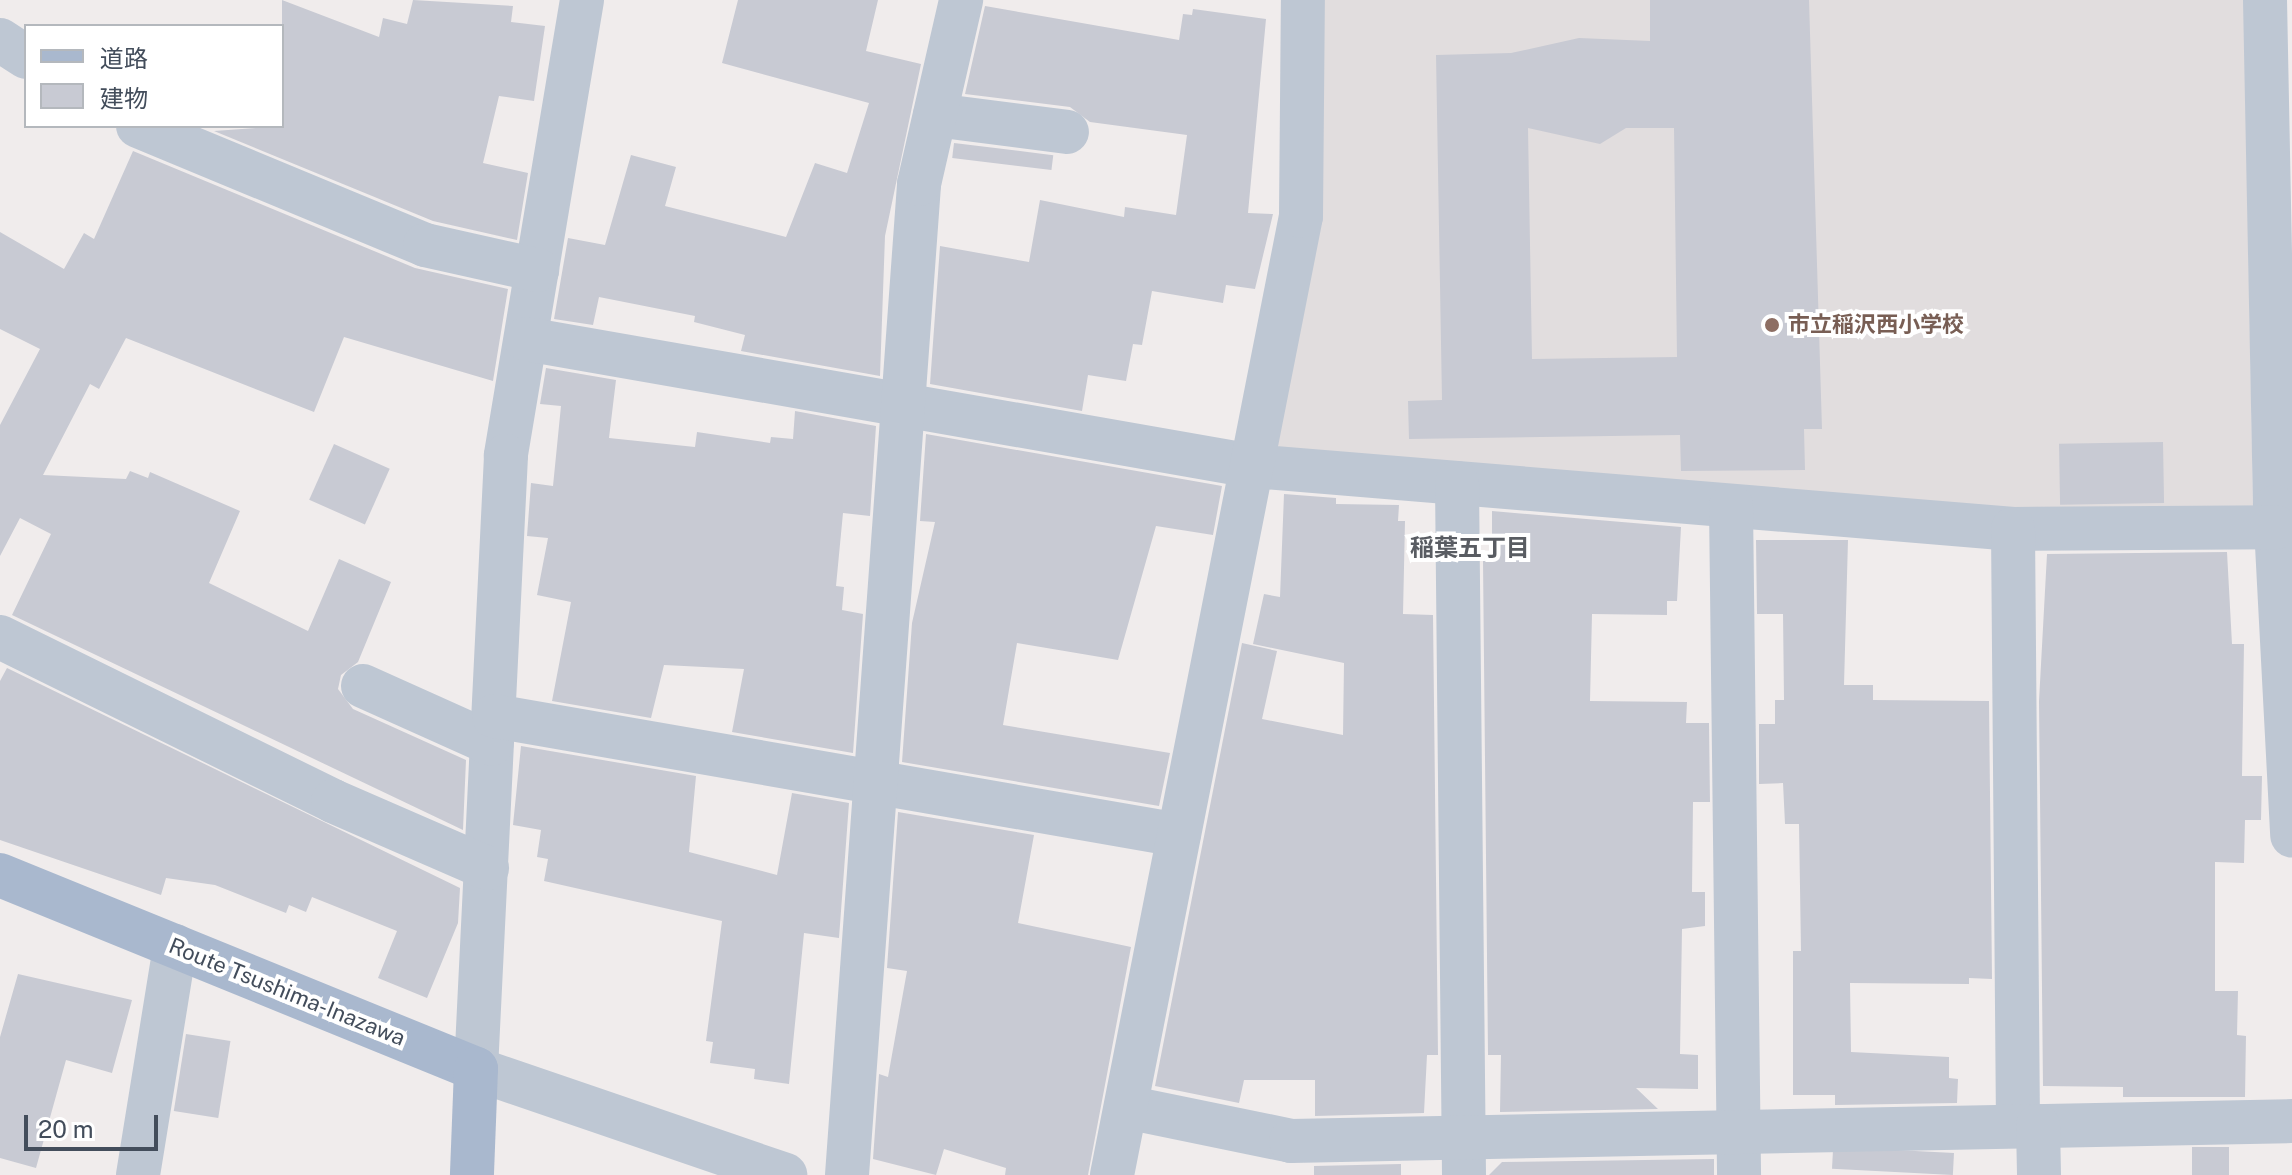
<!DOCTYPE html>
<html>
<head>
<meta charset="utf-8">
<style>
	body { margin:0 }
	#map { position:relative; width:2292px; height:1175px; overflow:hidden; background:#f0ecec; font-family:"Public Sans","Noto Sans JP",sans-serif }
	div>[style] { position:absolute }
	[style*='--x'] { left:calc(var(--x)*1px); top:calc(var(--y)*1px); width:calc(var(--w)*1px); rotate:calc(var(--a)*1deg) }
	.education>* { inset:0; background:#e1ddde }
	.building>* { inset:0; background:#c8cad3; transform-origin:0 0 }
	.minor>* { height:44px; margin:-22px; padding:0 22px; transform-origin:22px; border-radius:22px; background:#bec7d3 }
	.major>* { height:44px; margin:-22px; padding:0 22px; transform-origin:22px; border-radius:22px; background:#a9b8ce }
	.dots>* { width:22px; height:22px; translate:-50% -50%; box-sizing:border-box; border:4px solid #fff; border-radius:50% }
	span { translate:-50% -50%; white-space:nowrap; text-align:center; line-height:1.15; -webkit-text-stroke:8px #fff; paint-order:stroke }
	.education-label { font-size:22px; color:#785e54; font-weight:700 }
	.left { translate:0 -50%; text-align:left }
	.street-label { font-size:22px; color:#434d5b }
	.neighbourhood-label { font-size:24px; color:#595c62; font-weight:700 }
	.legend { position:absolute; left:24px; top:24px; width:260px; height:104px; box-sizing:border-box; background:#fff; border:2px solid #b4b8bd; margin:0; padding:10px 14px; list-style:none; font-size:24px; color:#434d5b }
	.legend li { display:flex; align-items:center; gap:16px; height:40px }
	.legend b { width:40px; border:2px solid #b4b8bd }
	.scale { position:absolute; left:24px; top:1115px; width:134px; height:36px; box-sizing:border-box; border:4px solid #434d5b; border-top:0; padding-left:10px; font-size:24px; line-height:28px; white-space:nowrap; color:#434d5b; -webkit-text-stroke:6px #fff; paint-order:stroke }
</style>
</head>
<body>
<div id="map">
	<div class="education">
		<div style="clip-path:polygon(1318px 0,2244px 0,2253px 508px,2010px 512px,1279px 447px,1272px 436px)"></div>
	</div>
	<div class="building">
		<div style="clip-path:polygon(282px 0,379px 37px,383px 18px,407px 24px,413px 0,513px 6px,511px 22px,545px 26px,534px 101px,499px 96px,483px 163px,528px 173px,517px 240px,433px 221px,214px 131px,282px 126px)"></div>
		<div style="clip-path:polygon(738px 0,878px 0,866px 51px,921px 64px,885px 236px,880px 376px,741px 351px,745px 335px,694px 322px,695px 316px,599px 297px,593px 325px,554px 319px,568px 238px,605px 245px,631px 155px,676px 167px,665px 206px,786px 237px,815px 163px,847px 173px,869px 103px,722px 63px)"></div>
		<div style="clip-path:polygon(evenodd,1650px 0,1809px 0,1822px 429px,1804px 429px,1805px 470px,1681px 471px,1680px 435px,1409px 439px,1408px 401px,1442px 400px,1436px 55px,1511px 53px,1579px 38px,1650px 41px,1650px 0,1528px 128px,1600px 144px,1626px 128px,1674px 128px,1677px 357px,1532px 359px,1528px 128px)"></div>
		<div style="clip-path:polygon(985px 6px,1179px 40px,1183px 14px,1192px 15px,1193px 9px,1266px 19px,1248px 213px,1273px 214px,1255px 289px,1226px 285px,1223px 303px,1152px 291px,1142px 345px,1133px 344px,1126px 381px,1088px 375px,1082px 411px,930px 384px,940px 246px,1029px 262px,1040px 200px,1124px 217px,1125px 207px,1176px 215px,1187px 135px,1090px 122px,1070px 107px,965px 94px)"></div>
		<div style="left:954px;top:143px;width:100px;height:15px;rotate:7deg"></div>
		<div style="clip-path:polygon(133px 151px,415px 268px,508px 289px,493px 381px,344px 337px,314px 412px,126px 338px,99px 389px,90px 384px,43px 475px,126px 479px,130px 471px,148px 478px,150px 472px,240px 511px,209px 583px,308px 631px,339px 559px,391px 582px,358px 662px,341px 675px,338px 689px,353px 709px,466px 760px,463px 830px,12px 615px,51px 534px,20px 518px,0 556px,0 425px,40px 349px,0 329px,0 232px,64px 269px,84px 233px,94px 239px)"></div>
		<div style="clip-path:polygon(546px 368px,616px 380px,609px 438px,695px 447px,697px 432px,770px 443px,771px 437px,793px 439px,795px 411px,876px 426px,870px 516px,843px 513px,836px 586px,844px 587px,842px 610px,863px 614px,853px 753px,732px 732px,744px 669px,664px 665px,651px 718px,552px 701px,571px 602px,537px 595px,548px 538px,527px 536px,531px 483px,553px 486px,561px 406px,540px 404px)"></div>
		<div style="clip-path:polygon(926px 434px,1222px 486px,1213px 535px,1156px 526px,1118px 660px,1017px 643px,1003px 725px,1170px 753px,1159px 806px,902px 762px,912px 623px,935px 522px,920px 521px)"></div>
		<div style="left:2163px;top:442px;width:61px;height:104px;rotate:89deg"></div>
		<div style="left:334px;top:444px;width:61px;height:61px;rotate:24deg"></div>
		<div style="clip-path:polygon(1284px 494px,1336px 498px,1336px 504px,1399px 505px,1398px 521px,1405px 521px,1403px 614px,1433px 615px,1438px 1055px,1427px 1055px,1424px 1113px,1315px 1116px,1315px 1080px,1244px 1080px,1239px 1103px,1155px 1086px,1242px 643px,1277px 651px,1262px 719px,1343px 735px,1344px 663px,1253px 644px,1264px 594px,1280px 597px)"></div>
		<div style="clip-path:polygon(1492px 511px,1681px 527px,1677px 601px,1667px 601px,1667px 615px,1592px 614px,1590px 701px,1687px 702px,1686px 723px,1709px 723px,1710px 802px,1693px 802px,1692px 892px,1705px 892px,1705px 926px,1682px 929px,1680px 1054px,1698px 1055px,1698px 1089px,1636px 1088px,1658px 1109px,1500px 1112px,1501px 1055px,1488px 1055px,1483px 561px,1492px 561px)"></div>
		<div style="clip-path:polygon(1756px 540px,1848px 540px,1844px 685px,1873px 685px,1873px 700px,1989px 701px,1992px 979px,1969px 978px,1969px 984px,1850px 983px,1851px 1052px,1949px 1057px,1949px 1078px,1958px 1079px,1957px 1103px,1835px 1105px,1835px 1095px,1793px 1095px,1793px 951px,1801px 951px,1799px 824px,1785px 824px,1783px 783px,1759px 784px,1759px 724px,1775px 724px,1775px 700px,1784px 700px,1783px 614px,1757px 614px)"></div>
		<div style="clip-path:polygon(2227px 552px,2232px 644px,2244px 644px,2242px 776px,2262px 776px,2261px 820px,2245px 820px,2244px 863px,2215px 862px,2215px 991px,2238px 991px,2237px 1035px,2246px 1036px,2245px 1097px,2123px 1097px,2123px 1087px,2043px 1086px,2039px 701px,2047px 554px)"></div>
		<div style="clip-path:polygon(7px 668px,460px 888px,458px 923px,427px 998px,378px 978px,397px 931px,312px 897px,306px 912px,289px 905px,286px 913px,215px 885px,166px 878px,161px 895px,0 840px,0 681px)"></div>
		<div style="clip-path:polygon(521px 746px,696px 776px,689px 852px,777px 875px,792px 793px,849px 803px,839px 938px,804px 933px,789px 1084px,754px 1079px,755px 1069px,710px 1063px,713px 1042px,706px 1041px,722px 921px,544px 881px,548px 859px,537px 857px,541px 830px,513px 825px)"></div>
		<div style="clip-path:polygon(898px 812px,1034px 835px,1018px 923px,1131px 947px,1088px 1175px,1005px 1175px,1006px 1168px,944px 1149px,936px 1175px,873px 1159px,879px 1074px,888px 1077px,907px 971px,887px 968px)"></div>
		<div style="clip-path:polygon(18px 974px,132px 1000px,112px 1073px,66px 1060px,36px 1168px,0 1158px,0 1037px)"></div>
		<div style="left:186px;top:1034px;width:45px;height:78px;rotate:9deg"></div>
		<div style="left:2229px;top:1147px;width:28px;height:37px;rotate:90deg"></div>
		<div style="left:1954px;top:1153px;width:22px;height:121px;rotate:93deg"></div>
		<div style="clip-path:polygon(1714px 1159px,1714px 1175px,1489px 1175px,1502px 1162px)"></div>
		<div style="clip-path:polygon(1401px 1164px,1401px 1175px,1314px 1175px,1314px 1166px)"></div>
	</div>
	<div class="minor">
		<div style="--x:582;--y:0;--w:462;--a:99.5"></div>
		<div style="--x:506;--y:456;--w:614;--a:92.8"></div>
		<div style="--x:476;--y:1069;--w:327;--a:18.9"></div>
		<div style="--x:2265;--y:0;--w:507;--a:88.87"></div>
		<div style="--x:2275;--y:507;--w:329;--a:87"></div>
		<div style="--x:0;--y:40;--w:31;--a:33"></div>
		<div style="--x:935;--y:115;--w:133;--a:7.3"></div>
		<div style="--x:138;--y:126;--w:311;--a:22.5"></div>
		<div style="--x:425;--y:245;--w:115;--a:12.6"></div>
		<div style="--x:526;--y:339;--w:737;--a:9.92"></div>
		<div style="--x:1252;--y:466;--w:764;--a:4.73"></div>
		<div style="--x:2013;--y:529;--w:263;--a:-0.4"></div>
		<div style="--x:1457;--y:483;--w:692;--a:89.42"></div>
		<div style="--x:1731;--y:506;--w:669;--a:89.31"></div>
		<div style="--x:2013;--y:529;--w:597;--a:89.52"></div>
		<div style="--x:0;--y:637;--w:371;--a:26.2"></div>
		<div style="--x:333;--y:801;--w:168;--a:23.5"></div>
		<div style="--x:363;--y:686;--w:141;--a:24.2"></div>
		<div style="--x:494;--y:716;--w:695;--a:9.86"></div>
		<div style="--x:1126;--y:1107;--w:168;--a:11.6"></div>
		<div style="--x:1291;--y:1141;--w:1001;--a:-1.14"></div>
		<div style="--x:2038;--y:1126;--w:49;--a:88.8"></div>
		<div style="--x:138;--y:1175;--w:232;--a:-80.8"></div>
		<div style="--x:847;--y:1175;--w:994;--a:-85.84"></div>
		<div style="--x:919;--y:184;--w:189;--a:-77.1"></div>
		<div style="--x:1112;--y:1175;--w:977;--a:-78.85"></div>
		<div style="--x:1301;--y:216;--w:216;--a:-89.5"></div>
	</div>
	<div class="major">
		<div style="--x:0;--y:875;--w:514;--a:22.17"></div>
		<div style="--x:476;--y:1069;--w:106;--a:92.2"></div>
	</div>
	<div class="dots">
		<div style="left:1772px;top:325px;background:#8d6e63"></div>
	</div>
	<div class="education-label">
		<span class="left" style="left:1788px;top:325px">市立稲沢西小学校</span>
	</div>
	<div class="street-label">
		<span style="left:287px;top:992px;rotate:22deg">Route Tsushima-Inazawa</span>
	</div>
	<div class="neighbourhood-label">
		<span style="left:1470px;top:548px">稲葉五丁目</span>
	</div>
	<ul class="legend">
	<li><b style="height:10px;background:#a9b8ce"></b>道路</li>
	<li><b style="height:22px;background:#c8cad3"></b>建物</li>
	</ul>
	<div class="scale">20 m</div>
</div>
</body>
</html>
